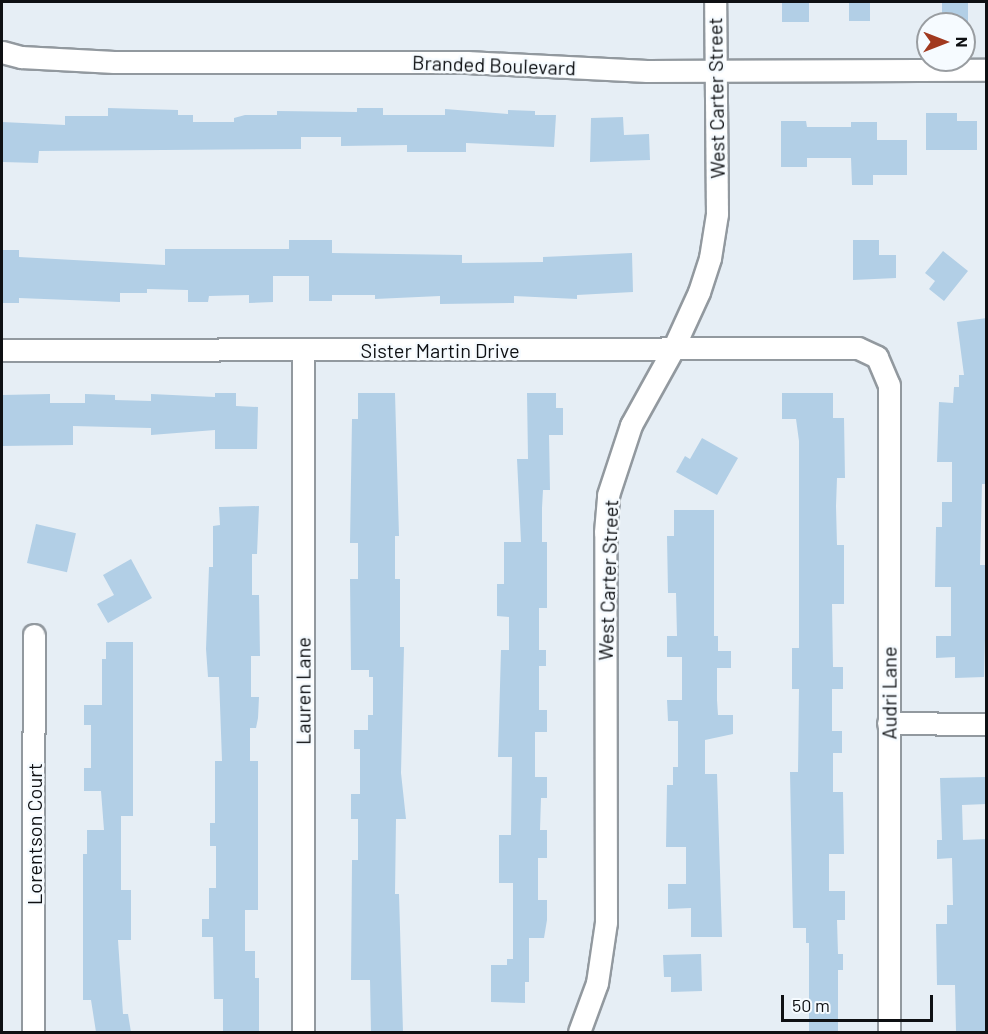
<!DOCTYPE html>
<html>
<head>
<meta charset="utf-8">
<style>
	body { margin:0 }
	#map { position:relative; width:988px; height:1034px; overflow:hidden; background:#e6eef5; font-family:Barlow,sans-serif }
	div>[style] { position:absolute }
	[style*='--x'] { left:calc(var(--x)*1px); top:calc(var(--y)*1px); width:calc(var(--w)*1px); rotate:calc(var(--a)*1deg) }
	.building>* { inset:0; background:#b2cfe6; transform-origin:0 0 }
	.roads { filter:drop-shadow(2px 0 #92999f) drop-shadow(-2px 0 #92999f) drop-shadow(0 2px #92999f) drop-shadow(0 -2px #92999f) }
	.minor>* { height:21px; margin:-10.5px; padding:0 10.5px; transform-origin:10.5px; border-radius:10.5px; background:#fff }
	span { translate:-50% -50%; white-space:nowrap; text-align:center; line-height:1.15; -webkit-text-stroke:5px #f6fbff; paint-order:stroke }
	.street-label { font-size:20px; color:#0e1013 }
	.frame { position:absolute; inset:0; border:3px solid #0e1013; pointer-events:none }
	.north { position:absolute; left:916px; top:12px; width:60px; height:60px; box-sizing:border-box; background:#f6fbff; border:2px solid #999da1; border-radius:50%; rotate:90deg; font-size:16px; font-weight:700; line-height:24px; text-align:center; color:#0e1013 }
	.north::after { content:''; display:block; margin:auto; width:21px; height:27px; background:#a1391f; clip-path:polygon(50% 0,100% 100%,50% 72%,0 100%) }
	.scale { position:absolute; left:781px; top:995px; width:152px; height:27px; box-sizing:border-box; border:3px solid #0e1013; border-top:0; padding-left:8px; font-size:18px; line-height:21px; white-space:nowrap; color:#0e1013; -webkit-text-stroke:4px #f6fbff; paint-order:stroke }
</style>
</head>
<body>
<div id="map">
	<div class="building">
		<div style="left:782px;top:2px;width:27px;height:20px"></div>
		<div style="left:849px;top:2px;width:21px;height:19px"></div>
		<div style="left:942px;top:2px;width:26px;height:20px"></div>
		<div style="clip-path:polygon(108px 108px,178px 110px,178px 115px,193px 115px,193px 122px,234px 122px,234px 118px,245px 115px,277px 115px,277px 111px,357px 112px,357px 108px,383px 108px,383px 115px,445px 115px,445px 109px,508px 114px,508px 110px,535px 111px,535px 115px,556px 115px,554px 147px,466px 143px,466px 152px,407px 152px,407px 145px,341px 146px,341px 137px,301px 137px,301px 149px,39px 151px,38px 163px,2px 162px,2px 122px,65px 125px,65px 116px,108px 116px)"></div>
		<div style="clip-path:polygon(926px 113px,957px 113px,957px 121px,977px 121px,977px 150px,926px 150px)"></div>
		<div style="clip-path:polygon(623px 117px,624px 135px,649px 134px,650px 160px,590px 162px,591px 118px)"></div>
		<div style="clip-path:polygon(781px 121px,806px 121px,807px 127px,851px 127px,851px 122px,877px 122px,877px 140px,907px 140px,907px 175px,873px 175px,873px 185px,852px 185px,851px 158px,807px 158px,807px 167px,781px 167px)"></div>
		<div style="clip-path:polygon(289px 240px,332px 240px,332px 253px,462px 255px,462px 263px,543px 262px,543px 257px,632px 253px,633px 292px,577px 295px,577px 299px,514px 296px,514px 303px,440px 304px,440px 296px,375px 299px,375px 295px,332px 295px,332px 301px,309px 301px,309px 276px,273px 276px,273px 302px,249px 303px,249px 295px,209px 296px,208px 302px,188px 302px,188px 290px,147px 289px,147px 293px,120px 293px,120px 302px,19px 298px,19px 303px,2px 303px,2px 250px,19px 250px,19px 257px,165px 265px,165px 249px,289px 249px)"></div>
		<div style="clip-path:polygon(853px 240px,879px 240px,879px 255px,896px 255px,896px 278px,853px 280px)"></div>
		<div style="clip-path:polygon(943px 251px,968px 271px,944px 301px,929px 289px,935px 281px,925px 273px)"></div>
		<div style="clip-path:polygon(987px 318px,987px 484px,982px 484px,980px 565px,987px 565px,984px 677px,955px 678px,955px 657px,936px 658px,936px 636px,951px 636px,951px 587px,935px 587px,936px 527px,942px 527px,942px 502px,952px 502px,952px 462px,937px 462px,939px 402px,953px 403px,954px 387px,959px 387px,959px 375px,964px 375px,957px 322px)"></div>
		<div style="clip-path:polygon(215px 393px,236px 393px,236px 406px,258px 407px,257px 449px,215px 449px,215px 430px,151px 435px,151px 428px,73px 426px,73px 445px,2px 446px,2px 395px,50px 394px,50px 403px,85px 403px,85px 394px,115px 395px,115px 400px,151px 401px,151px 394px,215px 397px)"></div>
		<div style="clip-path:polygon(358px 393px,395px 393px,399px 536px,395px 536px,395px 579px,400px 579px,400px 647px,404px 647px,401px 773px,406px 819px,396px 819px,395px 894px,399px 894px,403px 1032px,371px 1032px,370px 980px,351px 980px,352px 860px,358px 860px,358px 819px,351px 819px,351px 794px,360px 794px,360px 749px,354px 749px,354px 730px,368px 730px,368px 715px,373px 715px,373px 677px,369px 677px,369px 670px,351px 670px,350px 579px,358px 579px,358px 543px,350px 543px,352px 419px,358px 419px)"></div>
		<div style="clip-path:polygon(527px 393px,556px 393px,556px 408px,563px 408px,563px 435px,549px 435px,550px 490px,543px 490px,542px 508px,542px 542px,547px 542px,547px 608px,539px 608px,539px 650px,546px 650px,546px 666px,539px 666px,539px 710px,547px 710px,547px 732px,535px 732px,535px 777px,547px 777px,547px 798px,541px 798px,540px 830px,547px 830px,547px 858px,538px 858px,538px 900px,547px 900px,547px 920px,544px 938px,529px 938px,529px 982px,525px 982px,525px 1003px,491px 1002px,491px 965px,507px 965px,507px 959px,513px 959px,513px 883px,499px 883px,499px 835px,511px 835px,512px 757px,498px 757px,501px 650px,509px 650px,509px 617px,497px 616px,497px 584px,504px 584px,504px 542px,521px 542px,517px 459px,528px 459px)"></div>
		<div style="clip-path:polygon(782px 393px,833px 393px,833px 418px,844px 418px,845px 478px,837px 478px,836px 506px,837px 545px,844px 545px,844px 604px,832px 604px,833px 667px,843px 667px,843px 689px,832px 689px,832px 731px,842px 731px,842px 753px,833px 753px,833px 792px,843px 792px,844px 854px,829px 854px,829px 891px,845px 891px,845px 920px,837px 920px,838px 954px,843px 954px,843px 970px,838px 970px,838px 1032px,809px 1032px,809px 943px,806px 943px,806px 928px,793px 928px,790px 772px,798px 772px,799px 689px,792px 689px,792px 648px,799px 648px,799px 441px,796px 419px,782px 419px)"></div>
		<div style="clip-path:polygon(702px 438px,738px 458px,717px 495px,676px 472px,685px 456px,690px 459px)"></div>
		<div style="clip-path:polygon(259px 506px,257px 554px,252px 554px,252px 595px,259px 595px,260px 656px,251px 656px,251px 697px,259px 697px,258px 718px,256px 728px,250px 728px,250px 761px,258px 761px,258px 910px,245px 910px,245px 951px,255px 951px,255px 978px,259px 978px,259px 1032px,223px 1032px,223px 999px,214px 999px,213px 937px,202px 937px,202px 919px,209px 919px,209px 888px,216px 888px,216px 846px,210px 846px,210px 823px,215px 823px,215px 761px,222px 761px,219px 677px,208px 677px,206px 649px,209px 567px,213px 567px,213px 526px,220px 525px,219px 507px)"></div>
		<div style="clip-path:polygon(674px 510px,714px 510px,714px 636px,718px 636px,718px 651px,731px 651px,731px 668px,717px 668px,717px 700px,718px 715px,733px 715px,733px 734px,705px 740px,705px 774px,717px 774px,722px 937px,691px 937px,691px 908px,668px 909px,668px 884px,686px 884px,686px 847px,666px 847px,667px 785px,673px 785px,673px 767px,678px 767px,678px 721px,668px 721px,667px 700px,682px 700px,682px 657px,667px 657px,667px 636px,677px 636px,676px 593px,668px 593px,667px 536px,674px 536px)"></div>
		<div style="left:36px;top:524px;width:41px;height:40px;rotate:13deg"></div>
		<div style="clip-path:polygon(131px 559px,152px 598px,108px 623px,97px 604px,114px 595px,103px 575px)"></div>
		<div style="clip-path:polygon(106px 642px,133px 642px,133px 816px,121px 816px,121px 890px,131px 890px,131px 940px,118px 940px,123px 1014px,128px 1014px,131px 1032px,96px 1032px,91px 1000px,83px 1000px,83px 854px,87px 854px,87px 830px,104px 830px,101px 791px,84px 791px,84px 768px,91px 768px,91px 725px,84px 725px,84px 705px,102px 705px,102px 659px,106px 659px)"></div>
		<div style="clip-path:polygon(987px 777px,987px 804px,962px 805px,963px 840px,987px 839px,987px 1032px,956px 1032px,955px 985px,937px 985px,936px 924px,947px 924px,947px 905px,953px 905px,952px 858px,937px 859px,937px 840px,942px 840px,940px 778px)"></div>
		<div style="clip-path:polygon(701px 954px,702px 991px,671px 992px,671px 977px,664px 977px,663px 955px)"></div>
	</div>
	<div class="roads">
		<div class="minor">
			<div style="--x:2;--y:52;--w:20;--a:15"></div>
			<div style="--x:21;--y:57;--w:93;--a:3.1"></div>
			<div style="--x:114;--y:62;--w:353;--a:0"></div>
			<div style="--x:467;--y:62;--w:180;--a:2.9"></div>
			<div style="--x:647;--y:71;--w:339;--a:-0.2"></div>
			<div style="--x:2;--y:350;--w:856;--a:-0.13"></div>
			<div style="--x:858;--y:348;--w:21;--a:25"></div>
			<div style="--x:877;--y:357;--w:30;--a:67"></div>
			<div style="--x:889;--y:385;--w:647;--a:90"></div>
			<div style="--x:888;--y:723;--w:98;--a:0.6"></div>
			<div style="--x:33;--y:1032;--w:397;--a:-89.9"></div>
			<div style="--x:303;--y:1032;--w:682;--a:-90"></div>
			<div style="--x:579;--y:1032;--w:52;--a:-69.8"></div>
			<div style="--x:597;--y:983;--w:62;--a:-81.6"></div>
			<div style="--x:606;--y:922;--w:390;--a:-90.1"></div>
			<div style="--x:605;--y:532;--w:37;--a:-85"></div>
			<div style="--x:608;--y:495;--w:74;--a:-71.8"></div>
			<div style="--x:631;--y:425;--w:85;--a:-61"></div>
			<div style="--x:672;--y:351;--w:65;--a:-65.4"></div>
			<div style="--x:699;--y:292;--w:36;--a:-72"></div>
			<div style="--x:710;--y:258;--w:45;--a:-81"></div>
			<div style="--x:717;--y:214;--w:212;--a:-90.5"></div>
		</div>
	</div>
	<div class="street-label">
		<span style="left:494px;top:65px;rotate:2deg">Branded Boulevard</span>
		<span style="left:716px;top:98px;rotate:-91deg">West Carter Street</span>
		<span style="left:440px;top:350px">Sister Martin Drive</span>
		<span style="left:608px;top:580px;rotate:-88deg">West Carter Street</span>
		<span style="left:303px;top:691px;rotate:-90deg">Lauren Lane</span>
		<span style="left:889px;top:693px;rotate:-90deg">Audri Lane</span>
		<span style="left:34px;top:834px;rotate:-90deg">Lorentson Court</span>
	</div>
	<div class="frame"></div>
	<div class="north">N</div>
	<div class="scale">50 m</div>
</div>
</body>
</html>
